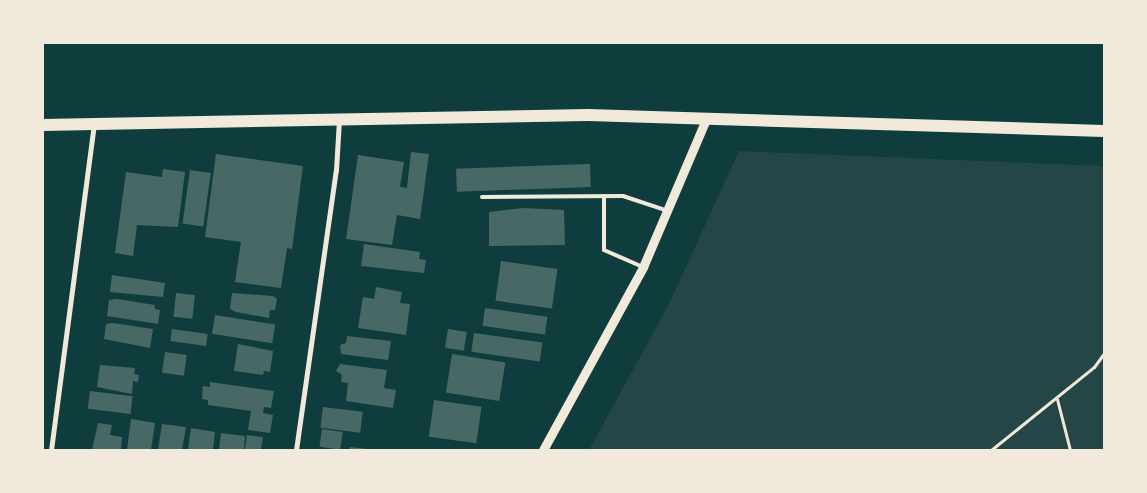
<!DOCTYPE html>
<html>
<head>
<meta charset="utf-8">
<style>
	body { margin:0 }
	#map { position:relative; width:1147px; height:493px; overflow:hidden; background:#0f3d3e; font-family:"IBM Plex Sans",sans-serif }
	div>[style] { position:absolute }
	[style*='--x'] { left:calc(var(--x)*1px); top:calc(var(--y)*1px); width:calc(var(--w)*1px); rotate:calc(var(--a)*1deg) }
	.green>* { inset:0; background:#244646 }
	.building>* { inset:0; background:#486865; transform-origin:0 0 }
	.path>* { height:3px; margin:-1.5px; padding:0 1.5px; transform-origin:1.5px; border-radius:1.5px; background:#f1e9da }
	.service>* { height:4px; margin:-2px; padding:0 2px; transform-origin:2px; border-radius:2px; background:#f1e9da }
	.minor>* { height:5px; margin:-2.5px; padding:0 2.5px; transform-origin:2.5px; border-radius:2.5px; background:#f1e9da }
	.tertiary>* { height:9px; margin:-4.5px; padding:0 4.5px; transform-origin:4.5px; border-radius:4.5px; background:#f1e9da }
	.primary>* { height:12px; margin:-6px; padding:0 6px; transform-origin:6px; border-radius:6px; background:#f1e9da }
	span { translate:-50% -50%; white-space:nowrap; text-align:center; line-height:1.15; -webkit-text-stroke:4px #f1e9da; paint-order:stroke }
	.frame { position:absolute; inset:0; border:44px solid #f1e9da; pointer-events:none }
</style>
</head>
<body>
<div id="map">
	<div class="green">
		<div style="clip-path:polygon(739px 151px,1104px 166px,1104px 450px,589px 450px,669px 304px)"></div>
	</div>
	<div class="building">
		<div style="clip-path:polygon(411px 152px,429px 154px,420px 219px,397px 215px,392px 245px,346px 239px,358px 155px,404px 162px,400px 187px,407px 188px)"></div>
		<div style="clip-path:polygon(216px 154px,303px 166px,292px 249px,287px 248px,281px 288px,235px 282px,241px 242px,205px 237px)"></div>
		<div style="left:590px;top:164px;width:23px;height:134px;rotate:88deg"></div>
		<div style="clip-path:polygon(163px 169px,185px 172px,178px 227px,137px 225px,133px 256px,115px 253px,126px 172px,162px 177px)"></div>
		<div style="left:190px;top:170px;width:21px;height:54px;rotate:8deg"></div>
		<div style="clip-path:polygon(523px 208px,564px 210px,565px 245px,489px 246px,489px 212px)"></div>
		<div style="clip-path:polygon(364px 244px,420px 252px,419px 259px,426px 260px,424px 273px,361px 266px)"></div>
		<div style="left:501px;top:261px;width:57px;height:40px;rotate:8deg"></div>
		<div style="clip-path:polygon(112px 275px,165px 283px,163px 297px,110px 292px)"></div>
		<div style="clip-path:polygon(376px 287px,402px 292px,400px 303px,410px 304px,406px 335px,358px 328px,363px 297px,374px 299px)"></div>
		<div style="left:176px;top:293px;width:19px;height:24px;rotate:6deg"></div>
		<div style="clip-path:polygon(232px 293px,273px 296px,277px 299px,275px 310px,270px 310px,269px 318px,236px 312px,230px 309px)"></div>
		<div style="clip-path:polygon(117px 299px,155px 305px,155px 309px,160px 310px,158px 324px,107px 316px,109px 300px)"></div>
		<div style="left:485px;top:308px;width:63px;height:18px;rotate:8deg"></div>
		<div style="left:215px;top:315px;width:61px;height:19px;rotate:9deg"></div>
		<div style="clip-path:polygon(113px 323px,153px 329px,150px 348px,104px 339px,106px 324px)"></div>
		<div style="left:172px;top:329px;width:36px;height:12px;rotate:8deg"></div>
		<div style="left:448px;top:329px;width:19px;height:19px;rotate:9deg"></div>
		<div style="left:474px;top:333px;width:69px;height:19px;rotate:8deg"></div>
		<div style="clip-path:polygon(347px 336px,391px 341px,388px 360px,341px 354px,340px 345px,346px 343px)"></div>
		<div style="clip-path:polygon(238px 344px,273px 351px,270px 372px,264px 371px,263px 375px,234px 371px)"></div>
		<div style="left:165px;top:352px;width:22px;height:21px;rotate:8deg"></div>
		<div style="left:452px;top:354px;width:54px;height:39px;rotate:9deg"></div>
		<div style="clip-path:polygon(340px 364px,387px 370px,384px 388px,396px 390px,393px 408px,346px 401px,348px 383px,341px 382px,342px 375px,336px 371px)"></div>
		<div style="clip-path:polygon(100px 365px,135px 368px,134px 374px,139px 375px,138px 382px,133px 381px,132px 394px,97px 387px)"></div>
		<div style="clip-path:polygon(210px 382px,274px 391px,271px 408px,264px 407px,263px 413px,273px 415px,270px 433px,248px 430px,251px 411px,208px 405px,208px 400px,202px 399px,203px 386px,210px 387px)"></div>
		<div style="left:90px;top:391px;width:43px;height:18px;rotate:7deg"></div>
		<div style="left:434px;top:400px;width:48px;height:37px;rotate:8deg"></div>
		<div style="left:323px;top:407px;width:40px;height:21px;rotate:7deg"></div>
		<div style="clip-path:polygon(131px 419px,155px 423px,151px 450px,127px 450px)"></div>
		<div style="clip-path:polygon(98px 423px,112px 425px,110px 435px,122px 437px,121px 450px,92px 450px)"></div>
		<div style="clip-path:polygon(162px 424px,186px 427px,182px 450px,158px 450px)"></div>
		<div style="clip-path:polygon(191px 428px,215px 432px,213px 450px,188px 450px)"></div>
		<div style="left:322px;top:429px;width:21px;height:18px;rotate:8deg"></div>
		<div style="clip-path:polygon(221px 433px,245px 436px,244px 450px,219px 450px)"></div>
		<div style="clip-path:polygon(247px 435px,263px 437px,261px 449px,266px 450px,245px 450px)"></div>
		<div style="clip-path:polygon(350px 447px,368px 449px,368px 450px,349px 450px)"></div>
	</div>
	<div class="path">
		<div style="--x:1057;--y:399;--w:53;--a:75.7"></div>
		<div style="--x:991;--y:450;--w:132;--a:-38.9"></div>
		<div style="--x:1094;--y:367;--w:17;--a:-54"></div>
	</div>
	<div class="service">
		<div style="--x:604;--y:196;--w:54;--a:90"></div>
		<div style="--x:604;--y:250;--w:43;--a:23.6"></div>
		<div style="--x:482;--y:197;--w:141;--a:-0.4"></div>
		<div style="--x:623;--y:196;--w:44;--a:18.4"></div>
	</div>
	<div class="minor">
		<div style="--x:51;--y:450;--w:329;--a:-82.5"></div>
		<div style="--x:296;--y:450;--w:283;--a:-81.9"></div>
		<div style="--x:336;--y:170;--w:51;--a:-86.6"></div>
	</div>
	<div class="tertiary">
		<div style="--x:543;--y:450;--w:209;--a:-61.3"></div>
		<div style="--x:643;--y:267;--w:163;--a:-66.9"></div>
	</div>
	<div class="primary">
		<div style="--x:42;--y:125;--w:546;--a:-1.05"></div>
		<div style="--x:588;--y:115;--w:516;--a:1.78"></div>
	</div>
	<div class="frame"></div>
</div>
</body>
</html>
